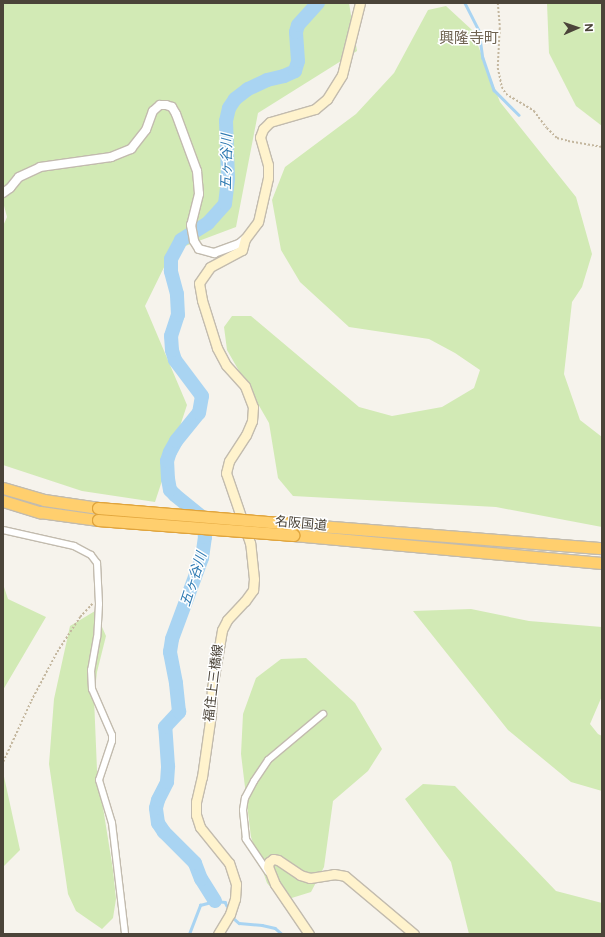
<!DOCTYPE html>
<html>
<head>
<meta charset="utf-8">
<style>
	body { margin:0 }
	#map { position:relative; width:605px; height:937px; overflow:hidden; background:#f6f3ec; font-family:"Public Sans","Noto Sans JP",sans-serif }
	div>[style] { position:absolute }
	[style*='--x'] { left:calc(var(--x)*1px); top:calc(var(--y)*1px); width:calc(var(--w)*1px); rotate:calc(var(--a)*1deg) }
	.green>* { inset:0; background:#d2eab5 }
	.stream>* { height:2.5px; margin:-1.25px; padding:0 1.25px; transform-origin:1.25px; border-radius:1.25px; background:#a9d4f2 }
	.river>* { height:14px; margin:-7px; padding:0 7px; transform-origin:7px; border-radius:7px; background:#a9d4f2 }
	.path>* { height:1.5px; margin-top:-0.75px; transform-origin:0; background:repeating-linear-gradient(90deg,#c4b79f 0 2px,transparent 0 4px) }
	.roads { filter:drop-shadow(1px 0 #c2bbae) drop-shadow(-1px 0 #c2bbae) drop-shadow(0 1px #c2bbae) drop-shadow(0 -1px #c2bbae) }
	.minor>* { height:6px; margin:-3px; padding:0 3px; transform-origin:3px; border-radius:3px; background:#fff }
	.tertiary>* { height:8px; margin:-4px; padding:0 4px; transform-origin:4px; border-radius:4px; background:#fff }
	.secondary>* { height:9px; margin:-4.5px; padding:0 4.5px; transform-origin:4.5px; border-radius:4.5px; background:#fff3cd }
	.motorway>* { height:11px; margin:-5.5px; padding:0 5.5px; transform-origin:5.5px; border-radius:5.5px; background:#ffcf6e }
	.bridges { filter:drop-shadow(1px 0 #e0a43c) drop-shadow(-1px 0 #e0a43c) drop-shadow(0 1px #e0a43c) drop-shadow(0 -1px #e0a43c) }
	.motorway-bridge>* { height:11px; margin:-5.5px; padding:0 5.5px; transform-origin:5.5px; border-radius:5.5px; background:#ffcf6e }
	span { translate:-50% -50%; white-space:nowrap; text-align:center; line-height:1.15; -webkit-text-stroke:3px #fff; paint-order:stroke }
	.street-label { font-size:13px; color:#4b4439 }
	.water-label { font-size:14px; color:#2e7ab2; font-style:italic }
	.quarter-label { font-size:15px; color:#6e6250 }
	.frame { position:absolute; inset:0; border:4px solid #4b4439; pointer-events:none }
	.north { position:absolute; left:557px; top:8px; width:40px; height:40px; -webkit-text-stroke:3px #fff; paint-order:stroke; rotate:88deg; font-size:11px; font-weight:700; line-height:16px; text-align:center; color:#4b4439 }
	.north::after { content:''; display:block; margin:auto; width:14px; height:18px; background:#4b4439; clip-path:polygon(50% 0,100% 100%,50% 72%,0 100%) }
</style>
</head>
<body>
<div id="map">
	<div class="green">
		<div style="clip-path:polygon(3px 3px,349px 3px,357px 51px,258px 113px,236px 227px,172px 251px,145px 306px,187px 405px,155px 502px,82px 491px,3px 465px,3px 226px,7px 217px,3px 202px)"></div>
		<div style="clip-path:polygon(547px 3px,602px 3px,602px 126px,576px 106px,549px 53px)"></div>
		<div style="clip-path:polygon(446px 6px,472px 30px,500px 102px,576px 197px,592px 254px,582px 287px,572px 302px,564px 374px,580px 420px,602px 437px,602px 527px,496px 507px,293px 496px,278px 478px,269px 423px,227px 350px,224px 327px,232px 316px,251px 316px,359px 407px,392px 416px,442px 407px,474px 388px,480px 370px,455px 353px,429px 339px,349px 327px,300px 282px,281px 250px,272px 200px,285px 167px,356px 114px,394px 73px,428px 10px)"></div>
		<div style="clip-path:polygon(3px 584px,8px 599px,46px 617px,3px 690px)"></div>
		<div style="clip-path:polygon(471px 609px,529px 621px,602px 627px,602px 696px,590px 724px,598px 734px,602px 736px,602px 791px,571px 782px,508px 730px,413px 611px)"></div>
		<div style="clip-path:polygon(95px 611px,106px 636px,97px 672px,94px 698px,97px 770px,113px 870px,116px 899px,113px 918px,102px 929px,76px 911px,68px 894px,49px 764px,54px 699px,70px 626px)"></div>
		<div style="clip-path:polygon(306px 658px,355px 703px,382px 749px,368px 771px,333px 801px,324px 867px,311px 892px,282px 901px,267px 883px,251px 837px,241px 754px,243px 714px,256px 678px,281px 659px)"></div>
		<div style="clip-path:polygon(3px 772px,20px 850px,3px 867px)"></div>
		<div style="clip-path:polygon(423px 784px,455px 786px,556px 891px,602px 903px,602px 934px,469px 934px,451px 862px,405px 799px)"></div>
	</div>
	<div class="stream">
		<div style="--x:465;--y:3;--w:31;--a:63"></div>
		<div style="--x:479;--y:31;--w:27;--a:82"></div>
		<div style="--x:483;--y:58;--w:34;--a:71"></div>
		<div style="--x:494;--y:90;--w:35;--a:45"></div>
		<div style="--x:232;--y:917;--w:9;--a:41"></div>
		<div style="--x:239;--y:923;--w:23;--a:5"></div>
		<div style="--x:262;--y:925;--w:13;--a:13"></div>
		<div style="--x:275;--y:928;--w:9;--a:41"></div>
		<div style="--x:189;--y:934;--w:31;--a:-69"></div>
		<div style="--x:200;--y:905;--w:16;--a:-15"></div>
		<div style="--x:215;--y:901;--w:10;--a:6"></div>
		<div style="--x:225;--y:902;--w:4;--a:63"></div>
	</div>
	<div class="river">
		<div style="--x:215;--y:901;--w:26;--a:-122"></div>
		<div style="--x:201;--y:879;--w:17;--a:-111"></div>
		<div style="--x:195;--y:863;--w:44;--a:-135"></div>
		<div style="--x:164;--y:832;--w:11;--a:-124"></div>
		<div style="--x:158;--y:823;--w:15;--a:-98"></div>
		<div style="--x:156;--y:808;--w:8;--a:-76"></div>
		<div style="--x:158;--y:800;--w:20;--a:-63"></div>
		<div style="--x:167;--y:782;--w:16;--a:-86"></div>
		<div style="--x:168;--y:766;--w:39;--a:-94"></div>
		<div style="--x:165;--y:727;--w:21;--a:-47"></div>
		<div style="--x:179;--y:712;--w:29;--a:-96"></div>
		<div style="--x:176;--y:683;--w:32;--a:-101"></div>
		<div style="--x:170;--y:652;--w:13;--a:-81"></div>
		<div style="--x:172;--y:639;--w:86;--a:-69.7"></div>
		<div style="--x:202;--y:558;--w:21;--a:-82"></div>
		<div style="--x:205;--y:537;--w:20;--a:-99"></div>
		<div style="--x:202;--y:517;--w:35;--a:-141"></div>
		<div style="--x:175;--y:495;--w:7;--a:-135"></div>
		<div style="--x:170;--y:490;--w:11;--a:-100"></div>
		<div style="--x:168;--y:479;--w:18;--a:-93"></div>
		<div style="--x:167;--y:461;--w:9;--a:-72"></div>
		<div style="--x:170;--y:452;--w:13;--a:-61"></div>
		<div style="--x:176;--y:441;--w:36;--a:-51"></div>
		<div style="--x:199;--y:413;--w:17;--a:-80"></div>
		<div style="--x:202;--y:396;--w:45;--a:-126.9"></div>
		<div style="--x:175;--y:360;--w:10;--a:-107"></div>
		<div style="--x:172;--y:350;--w:14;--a:-94"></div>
		<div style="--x:171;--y:336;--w:22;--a:-72"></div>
		<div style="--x:178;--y:315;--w:21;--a:-93"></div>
		<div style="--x:177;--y:294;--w:24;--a:-105"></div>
		<div style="--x:171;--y:271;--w:12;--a:-90"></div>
		<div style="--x:171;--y:259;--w:21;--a:-62"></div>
		<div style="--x:181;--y:240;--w:32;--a:-32"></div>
		<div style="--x:208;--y:223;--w:25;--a:-48"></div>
		<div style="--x:225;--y:204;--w:26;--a:-83"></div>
		<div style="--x:228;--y:178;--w:57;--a:-92"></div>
		<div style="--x:226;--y:121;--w:13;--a:-77"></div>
		<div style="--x:229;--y:108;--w:11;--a:-56"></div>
		<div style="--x:235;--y:99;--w:16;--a:-38"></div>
		<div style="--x:248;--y:89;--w:21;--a:-25"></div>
		<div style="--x:267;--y:80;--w:17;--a:-13"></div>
		<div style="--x:284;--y:76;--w:12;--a:-24"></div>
		<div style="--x:295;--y:71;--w:10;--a:-73"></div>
		<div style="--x:298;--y:61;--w:29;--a:-94"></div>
		<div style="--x:296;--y:32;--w:7;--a:-74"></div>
		<div style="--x:298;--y:25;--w:30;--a:-48"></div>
	</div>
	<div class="path">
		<div style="--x:498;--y:3;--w:25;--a:85"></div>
		<div style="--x:500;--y:28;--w:40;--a:92.9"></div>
		<div style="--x:498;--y:68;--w:19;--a:78"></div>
		<div style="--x:502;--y:87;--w:8;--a:60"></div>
		<div style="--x:506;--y:94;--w:33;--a:31"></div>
		<div style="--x:534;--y:111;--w:21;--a:53"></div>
		<div style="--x:547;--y:128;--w:14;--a:45"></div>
		<div style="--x:557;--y:138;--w:11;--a:15"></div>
		<div style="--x:568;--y:141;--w:35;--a:10"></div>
		<div style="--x:3;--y:762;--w:67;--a:-65.3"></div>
		<div style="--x:31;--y:701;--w:55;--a:-62"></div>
		<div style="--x:57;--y:652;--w:42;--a:-56.7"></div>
		<div style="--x:80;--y:617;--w:18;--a:-47"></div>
	</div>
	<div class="roads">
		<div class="minor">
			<div style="--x:3;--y:530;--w:73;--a:12.7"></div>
			<div style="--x:74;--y:546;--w:19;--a:28"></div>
			<div style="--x:91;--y:555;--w:10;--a:53"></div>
			<div style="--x:97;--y:563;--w:41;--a:87.2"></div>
			<div style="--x:99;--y:604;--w:33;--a:93"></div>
			<div style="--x:97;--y:637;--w:34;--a:100"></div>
			<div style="--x:91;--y:670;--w:19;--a:87"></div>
			<div style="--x:92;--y:689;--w:50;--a:66.5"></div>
			<div style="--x:112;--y:735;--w:6;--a:90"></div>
			<div style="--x:112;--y:741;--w:41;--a:108.4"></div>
			<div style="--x:99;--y:780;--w:45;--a:73.2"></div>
			<div style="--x:112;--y:823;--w:112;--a:83.3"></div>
			<div style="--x:268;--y:872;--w:40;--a:-124"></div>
			<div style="--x:246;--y:839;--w:29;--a:-96"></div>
			<div style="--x:243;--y:810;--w:12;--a:-81"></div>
			<div style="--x:245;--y:798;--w:19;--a:-62"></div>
			<div style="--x:254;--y:781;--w:25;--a:-56"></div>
			<div style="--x:268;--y:760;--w:72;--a:-39.9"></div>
		</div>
		<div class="tertiary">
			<div style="--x:3;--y:193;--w:9;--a:-36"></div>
			<div style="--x:10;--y:188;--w:14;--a:-51"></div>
			<div style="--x:19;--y:177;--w:23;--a:-25"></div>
			<div style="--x:40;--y:167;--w:72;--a:-8"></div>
			<div style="--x:111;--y:157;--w:22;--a:-22"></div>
			<div style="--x:131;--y:149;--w:24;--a:-52"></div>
			<div style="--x:146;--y:130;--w:20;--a:-70"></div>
			<div style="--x:153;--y:111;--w:9;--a:-41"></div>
			<div style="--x:160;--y:105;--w:6;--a:0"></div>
			<div style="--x:166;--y:105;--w:6;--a:18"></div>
			<div style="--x:172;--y:107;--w:8;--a:60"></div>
			<div style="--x:176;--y:114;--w:61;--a:69.8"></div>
			<div style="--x:197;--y:171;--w:23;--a:85"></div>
			<div style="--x:199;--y:194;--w:32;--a:104"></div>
			<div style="--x:191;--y:225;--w:16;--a:79"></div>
			<div style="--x:194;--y:241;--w:9;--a:58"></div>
			<div style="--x:199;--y:249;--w:16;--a:15"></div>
			<div style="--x:214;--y:253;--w:27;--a:-20"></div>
			<div style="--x:239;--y:244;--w:8;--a:-40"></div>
		</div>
		<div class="secondary">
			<div style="--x:218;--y:934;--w:23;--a:-59"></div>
			<div style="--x:230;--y:914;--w:16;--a:-72"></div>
			<div style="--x:235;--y:899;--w:15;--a:-86"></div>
			<div style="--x:236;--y:884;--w:22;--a:-108"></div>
			<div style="--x:229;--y:863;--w:46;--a:-128.9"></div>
			<div style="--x:200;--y:827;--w:13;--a:-108"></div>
			<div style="--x:196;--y:815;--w:13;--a:-90"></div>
			<div style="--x:196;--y:802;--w:26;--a:-77"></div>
			<div style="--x:202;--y:777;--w:64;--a:-81.9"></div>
			<div style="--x:211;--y:714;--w:26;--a:-88"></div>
			<div style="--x:212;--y:688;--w:59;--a:-80.2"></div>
			<div style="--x:222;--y:630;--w:11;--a:-63"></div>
			<div style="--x:227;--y:620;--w:26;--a:-47"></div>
			<div style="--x:245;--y:601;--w:14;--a:-54"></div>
			<div style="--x:253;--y:590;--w:11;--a:-85"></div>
			<div style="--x:254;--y:579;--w:36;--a:-96"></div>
			<div style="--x:250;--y:543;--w:74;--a:-108.9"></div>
			<div style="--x:226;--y:473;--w:12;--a:-76"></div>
			<div style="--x:229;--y:461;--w:31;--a:-57"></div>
			<div style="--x:246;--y:435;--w:15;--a:-67"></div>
			<div style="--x:252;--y:421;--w:14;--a:-86"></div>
			<div style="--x:253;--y:407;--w:22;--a:-111"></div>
			<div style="--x:245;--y:386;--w:28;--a:-132"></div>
			<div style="--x:226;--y:365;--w:19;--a:-118"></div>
			<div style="--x:217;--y:348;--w:50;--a:-107.4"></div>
			<div style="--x:202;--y:300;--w:17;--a:-100"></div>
			<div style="--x:199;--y:283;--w:19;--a:-55"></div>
			<div style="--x:210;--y:267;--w:36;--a:-28"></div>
			<div style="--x:242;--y:250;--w:11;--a:-75"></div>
			<div style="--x:245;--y:239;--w:21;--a:-53"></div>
			<div style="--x:258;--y:222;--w:45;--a:-77.2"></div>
			<div style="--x:268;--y:178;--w:13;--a:-90"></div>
			<div style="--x:268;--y:165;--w:29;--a:-106"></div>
			<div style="--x:260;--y:137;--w:9;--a:-69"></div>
			<div style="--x:263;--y:129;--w:10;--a:-45"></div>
			<div style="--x:270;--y:122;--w:47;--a:-16.1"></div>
			<div style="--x:315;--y:109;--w:16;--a:-40"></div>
			<div style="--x:327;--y:99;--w:28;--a:-58"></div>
			<div style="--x:342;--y:75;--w:74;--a:-76"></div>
			<div style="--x:309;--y:934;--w:60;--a:-124.2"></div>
			<div style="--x:275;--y:884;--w:18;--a:-112"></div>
			<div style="--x:268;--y:867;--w:5;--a:-79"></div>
			<div style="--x:269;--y:862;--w:5;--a:-37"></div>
			<div style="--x:273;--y:859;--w:5;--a:11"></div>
			<div style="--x:278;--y:860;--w:27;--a:34"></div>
			<div style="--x:300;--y:875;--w:10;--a:17"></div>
			<div style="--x:310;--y:878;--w:24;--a:-9"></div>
			<div style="--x:334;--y:874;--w:11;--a:10"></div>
			<div style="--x:345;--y:876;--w:90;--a:40"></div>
		</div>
		<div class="motorway">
			<div style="--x:3;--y:488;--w:43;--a:16.3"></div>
			<div style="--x:44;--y:500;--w:55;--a:8.4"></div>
			<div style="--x:3;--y:501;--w:39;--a:17"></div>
			<div style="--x:40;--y:512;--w:59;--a:7.9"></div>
			<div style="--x:294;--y:524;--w:309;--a:4.5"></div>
			<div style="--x:293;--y:535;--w:310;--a:5.2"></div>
		</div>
	</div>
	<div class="bridges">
		<div class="motorway-bridge">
			<div style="--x:98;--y:508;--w:197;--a:4.7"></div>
			<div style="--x:98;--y:520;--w:196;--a:4.4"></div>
		</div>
	</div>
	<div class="street-label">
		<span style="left:301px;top:524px;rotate:5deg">名阪国道</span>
		<span style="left:214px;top:683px;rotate:-83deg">福住上三橋線</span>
	</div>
	<div class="water-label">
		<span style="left:226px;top:162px;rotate:-89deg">五ヶ谷川</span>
		<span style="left:193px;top:579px;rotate:-72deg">五ヶ谷川</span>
	</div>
	<div class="quarter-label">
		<span style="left:469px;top:38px">興隆寺町</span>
	</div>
	<div class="frame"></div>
	<div class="north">N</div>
</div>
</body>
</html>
